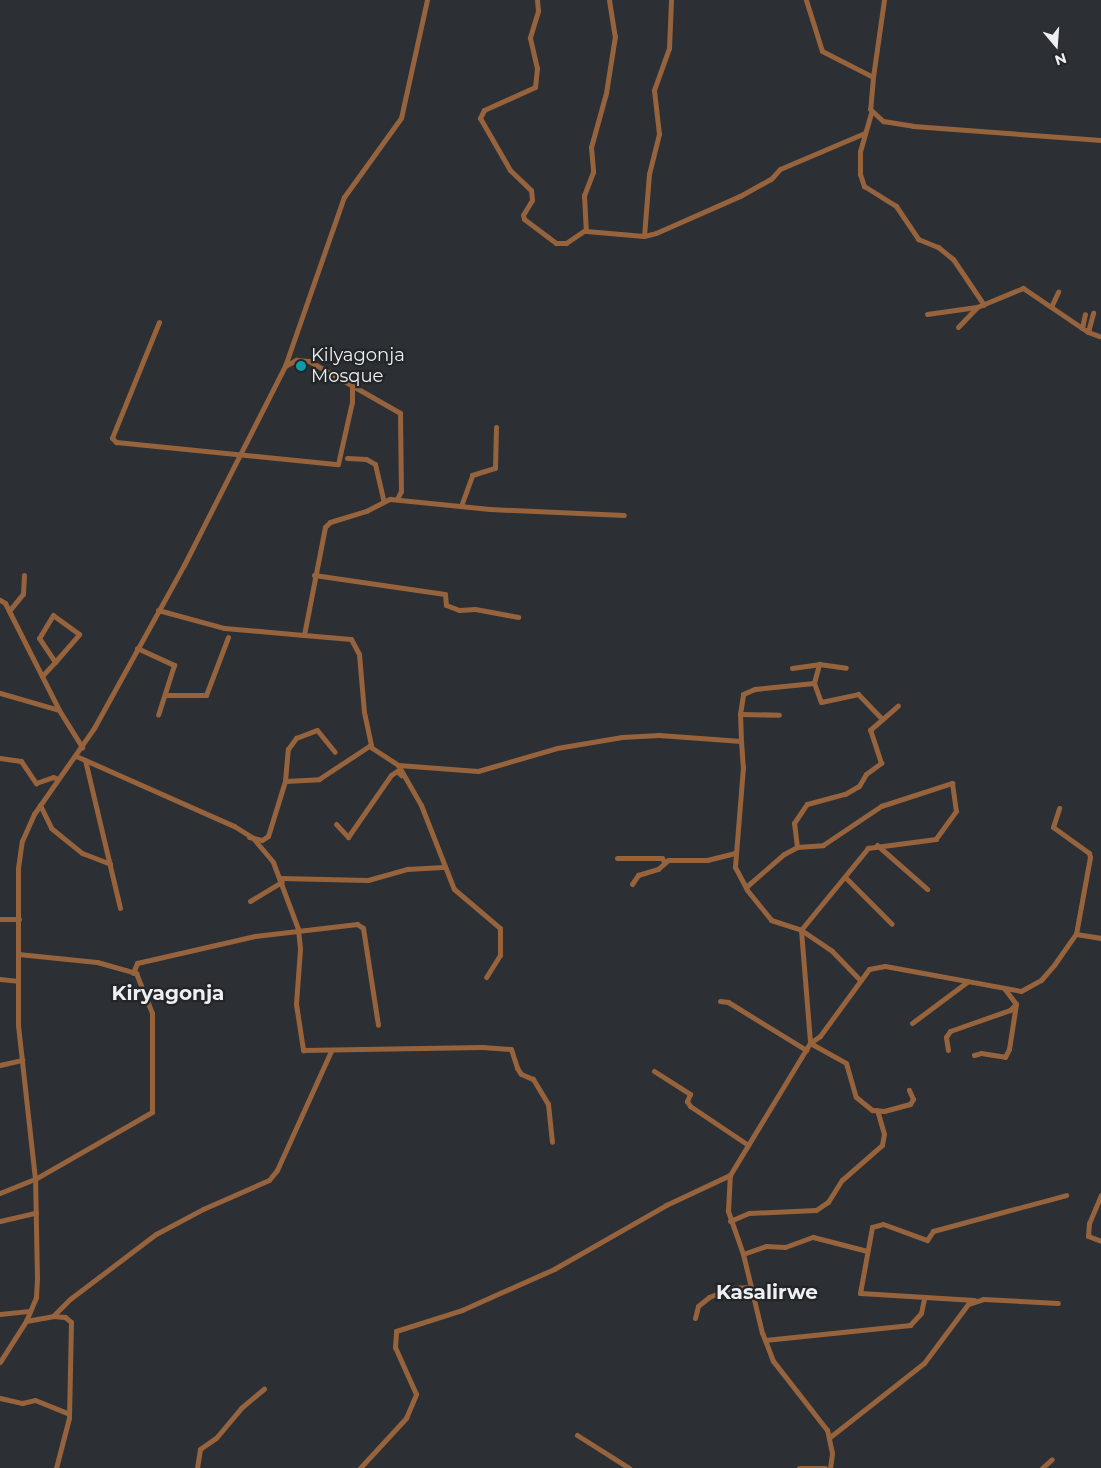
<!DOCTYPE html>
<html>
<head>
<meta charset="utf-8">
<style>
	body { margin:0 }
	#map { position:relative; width:1101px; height:1468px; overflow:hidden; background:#2c2f33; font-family:Montserrat,sans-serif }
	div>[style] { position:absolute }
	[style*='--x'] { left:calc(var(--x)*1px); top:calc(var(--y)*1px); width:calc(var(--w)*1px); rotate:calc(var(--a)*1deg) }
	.minor>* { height:5px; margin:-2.5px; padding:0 2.5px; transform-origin:2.5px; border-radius:2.5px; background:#96633d }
	.dots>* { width:14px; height:14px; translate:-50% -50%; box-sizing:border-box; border:2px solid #222629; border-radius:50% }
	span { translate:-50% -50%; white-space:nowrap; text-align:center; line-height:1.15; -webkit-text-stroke:4.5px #222629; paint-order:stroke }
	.poi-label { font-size:18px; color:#edeff2 }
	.left { translate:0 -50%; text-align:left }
	.quarter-label { font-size:20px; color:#edeff2; font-weight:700 }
	.north { position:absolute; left:1031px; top:20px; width:50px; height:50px; -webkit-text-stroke:4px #222629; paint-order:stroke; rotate:162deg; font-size:14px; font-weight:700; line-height:20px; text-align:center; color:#edeff2 }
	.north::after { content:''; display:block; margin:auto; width:18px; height:22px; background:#edeff2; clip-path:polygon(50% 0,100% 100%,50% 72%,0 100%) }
</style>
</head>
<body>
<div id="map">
	<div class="minor">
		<div style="--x:537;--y:0;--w:11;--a:85"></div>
		<div style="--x:538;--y:11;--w:28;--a:107"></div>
		<div style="--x:530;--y:38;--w:31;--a:77"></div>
		<div style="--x:537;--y:68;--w:19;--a:96"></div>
		<div style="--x:535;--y:87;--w:56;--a:155.7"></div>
		<div style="--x:484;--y:110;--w:9;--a:117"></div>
		<div style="--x:480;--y:118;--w:60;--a:60"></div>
		<div style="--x:510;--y:170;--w:29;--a:44"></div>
		<div style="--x:531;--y:190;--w:10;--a:84"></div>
		<div style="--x:532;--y:200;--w:17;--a:121"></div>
		<div style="--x:523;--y:215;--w:4;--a:76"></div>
		<div style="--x:524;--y:219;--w:40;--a:37"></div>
		<div style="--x:556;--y:243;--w:10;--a:0"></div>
		<div style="--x:566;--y:243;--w:23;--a:-34"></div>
		<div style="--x:609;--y:0;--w:36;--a:81"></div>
		<div style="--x:615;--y:36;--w:58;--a:99"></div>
		<div style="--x:606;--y:93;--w:56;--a:105.5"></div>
		<div style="--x:591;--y:147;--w:25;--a:85"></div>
		<div style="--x:593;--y:172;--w:25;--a:111"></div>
		<div style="--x:584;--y:195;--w:36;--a:87"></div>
		<div style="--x:586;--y:231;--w:58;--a:4.9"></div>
		<div style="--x:644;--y:236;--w:12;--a:-14"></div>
		<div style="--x:656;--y:233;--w:92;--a:-23.8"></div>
		<div style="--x:740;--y:196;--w:35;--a:-29"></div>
		<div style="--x:771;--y:179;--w:13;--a:-48"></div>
		<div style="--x:780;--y:169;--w:92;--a:-23"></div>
		<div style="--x:806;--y:0;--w:53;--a:72.6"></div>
		<div style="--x:822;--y:51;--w:57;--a:27"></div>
		<div style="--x:873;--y:77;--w:32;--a:95"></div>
		<div style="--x:870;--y:109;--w:18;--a:43"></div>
		<div style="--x:883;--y:121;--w:30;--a:9"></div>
		<div style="--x:913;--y:126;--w:189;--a:4.3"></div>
		<div style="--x:873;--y:77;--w:78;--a:-81.9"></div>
		<div style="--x:871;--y:113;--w:40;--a:106"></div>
		<div style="--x:860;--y:151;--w:23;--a:90"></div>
		<div style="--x:860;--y:174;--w:13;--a:72"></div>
		<div style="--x:864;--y:186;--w:38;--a:32"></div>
		<div style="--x:896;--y:206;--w:40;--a:56"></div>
		<div style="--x:918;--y:239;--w:22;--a:22"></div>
		<div style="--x:938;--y:247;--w:19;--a:39"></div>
		<div style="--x:953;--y:259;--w:55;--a:56"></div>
		<div style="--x:644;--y:236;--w:62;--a:-85.4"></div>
		<div style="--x:649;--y:174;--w:41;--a:-76"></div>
		<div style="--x:659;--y:134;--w:44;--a:-96.5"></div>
		<div style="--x:654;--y:90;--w:45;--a:-70.3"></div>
		<div style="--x:669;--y:48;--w:48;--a:-87.6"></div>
		<div style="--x:1051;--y:307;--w:17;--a:-65"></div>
		<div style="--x:927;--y:314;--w:50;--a:-8"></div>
		<div style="--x:159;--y:322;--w:125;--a:112.1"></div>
		<div style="--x:112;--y:438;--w:6;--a:45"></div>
		<div style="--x:116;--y:442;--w:223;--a:5.7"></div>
		<div style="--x:338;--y:464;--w:64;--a:-77.3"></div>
		<div style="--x:352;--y:402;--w:15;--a:-90"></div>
		<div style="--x:958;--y:327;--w:28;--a:-46"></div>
		<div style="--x:977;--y:307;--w:50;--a:-22.4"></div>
		<div style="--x:1023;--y:288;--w:78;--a:34.1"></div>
		<div style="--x:1088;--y:332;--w:12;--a:20"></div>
		<div style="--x:1082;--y:328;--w:14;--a:-78"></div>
		<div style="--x:1088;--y:332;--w:20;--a:-75"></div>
		<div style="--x:285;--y:366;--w:13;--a:-29"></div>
		<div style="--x:296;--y:360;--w:13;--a:4"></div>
		<div style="--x:309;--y:361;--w:105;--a:29.7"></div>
		<div style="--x:400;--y:413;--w:78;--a:89.3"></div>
		<div style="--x:401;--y:491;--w:9;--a:117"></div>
		<div style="--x:347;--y:458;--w:19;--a:3"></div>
		<div style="--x:366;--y:459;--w:10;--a:29"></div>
		<div style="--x:375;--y:464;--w:37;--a:77"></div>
		<div style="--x:461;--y:506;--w:33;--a:-70"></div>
		<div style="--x:472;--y:475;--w:24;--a:-17"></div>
		<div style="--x:495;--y:468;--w:41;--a:-88.6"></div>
		<div style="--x:314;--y:575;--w:132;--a:8.3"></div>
		<div style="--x:445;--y:594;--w:11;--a:85"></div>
		<div style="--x:446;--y:605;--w:14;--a:21"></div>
		<div style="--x:459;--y:610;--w:16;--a:-4"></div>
		<div style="--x:475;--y:609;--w:44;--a:10.5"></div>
		<div style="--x:0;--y:600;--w:6;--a:31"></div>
		<div style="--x:5;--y:603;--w:120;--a:63.2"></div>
		<div style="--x:158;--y:610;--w:68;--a:15.3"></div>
		<div style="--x:224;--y:628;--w:80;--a:5"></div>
		<div style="--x:304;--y:635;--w:110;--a:-79"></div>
		<div style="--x:325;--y:527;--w:7;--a:-45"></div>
		<div style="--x:330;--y:522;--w:38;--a:-17"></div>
		<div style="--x:366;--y:511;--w:27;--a:-27"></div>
		<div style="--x:390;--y:499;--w:100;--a:5.7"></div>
		<div style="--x:490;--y:509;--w:134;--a:2.6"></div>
		<div style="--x:9;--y:611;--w:22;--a:-51"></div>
		<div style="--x:23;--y:594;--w:19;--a:-87"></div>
		<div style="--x:304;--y:635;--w:47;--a:4.9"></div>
		<div style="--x:351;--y:639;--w:17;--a:62"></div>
		<div style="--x:359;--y:654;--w:58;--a:85.1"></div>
		<div style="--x:364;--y:712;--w:35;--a:78"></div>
		<div style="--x:137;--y:648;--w:41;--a:24.7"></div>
		<div style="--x:174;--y:665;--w:52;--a:107.7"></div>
		<div style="--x:792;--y:668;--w:27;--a:-8"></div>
		<div style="--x:819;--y:664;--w:27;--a:8"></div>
		<div style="--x:42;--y:676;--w:19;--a:-47"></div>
		<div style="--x:55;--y:662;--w:37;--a:-49"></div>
		<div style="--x:79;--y:634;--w:32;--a:-144"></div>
		<div style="--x:53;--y:615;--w:27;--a:121"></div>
		<div style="--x:39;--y:638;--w:29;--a:56"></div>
		<div style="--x:814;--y:683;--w:20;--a:70"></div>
		<div style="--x:821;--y:702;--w:38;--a:-12"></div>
		<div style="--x:858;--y:694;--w:35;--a:46"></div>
		<div style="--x:0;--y:693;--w:61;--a:16.1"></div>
		<div style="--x:59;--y:710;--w:44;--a:58.1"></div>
		<div style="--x:165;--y:695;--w:41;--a:0"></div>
		<div style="--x:206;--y:695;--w:62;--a:-69.2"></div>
		<div style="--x:740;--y:714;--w:39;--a:1"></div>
		<div style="--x:741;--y:741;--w:27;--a:-92"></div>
		<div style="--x:740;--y:714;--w:20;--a:-81"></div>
		<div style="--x:743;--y:694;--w:13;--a:-23"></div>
		<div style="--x:755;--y:689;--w:59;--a:-5.8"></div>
		<div style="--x:814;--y:683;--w:20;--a:-75"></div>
		<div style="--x:76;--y:756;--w:173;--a:23.9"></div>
		<div style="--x:234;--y:826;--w:22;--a:32"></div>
		<div style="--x:253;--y:838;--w:31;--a:50"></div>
		<div style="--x:273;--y:862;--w:72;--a:69.5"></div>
		<div style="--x:298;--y:929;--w:20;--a:84"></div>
		<div style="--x:300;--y:949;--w:55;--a:94.2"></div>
		<div style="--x:296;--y:1004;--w:47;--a:81.3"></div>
		<div style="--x:303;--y:1050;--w:179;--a:-1"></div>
		<div style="--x:482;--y:1047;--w:29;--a:4"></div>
		<div style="--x:511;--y:1049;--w:20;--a:72"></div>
		<div style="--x:517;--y:1068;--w:7;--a:56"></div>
		<div style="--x:521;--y:1074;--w:13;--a:23"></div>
		<div style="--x:533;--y:1079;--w:29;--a:59"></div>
		<div style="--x:548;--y:1104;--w:38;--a:84"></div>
		<div style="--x:0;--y:758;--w:21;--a:8"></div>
		<div style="--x:21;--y:761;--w:27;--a:56"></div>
		<div style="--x:36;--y:783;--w:18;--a:-19"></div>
		<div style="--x:53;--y:777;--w:5;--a:22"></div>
		<div style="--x:85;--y:760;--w:152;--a:76.7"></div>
		<div style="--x:398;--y:765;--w:46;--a:60.1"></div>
		<div style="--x:421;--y:805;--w:90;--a:68.6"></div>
		<div style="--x:454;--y:889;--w:60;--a:40.3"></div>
		<div style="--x:500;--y:928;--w:27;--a:90"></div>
		<div style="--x:500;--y:955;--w:26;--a:122"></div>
		<div style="--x:285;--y:781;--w:32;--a:-85"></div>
		<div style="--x:288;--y:749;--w:14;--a:-54"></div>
		<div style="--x:296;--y:738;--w:22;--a:-21"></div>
		<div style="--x:317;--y:730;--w:28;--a:51"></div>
		<div style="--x:40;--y:805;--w:25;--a:64"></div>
		<div style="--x:51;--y:828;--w:40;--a:39"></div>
		<div style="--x:82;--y:853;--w:30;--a:21"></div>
		<div style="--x:336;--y:824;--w:18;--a:47"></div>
		<div style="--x:348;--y:837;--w:75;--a:-55.3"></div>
		<div style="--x:391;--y:775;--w:7;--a:-34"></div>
		<div style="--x:397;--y:771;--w:6;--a:45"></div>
		<div style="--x:249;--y:837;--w:13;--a:13"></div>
		<div style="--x:262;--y:840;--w:7;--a:-34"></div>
		<div style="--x:268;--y:836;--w:58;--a:-72.8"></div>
		<div style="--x:285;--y:781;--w:34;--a:-3"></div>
		<div style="--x:319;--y:779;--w:60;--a:-33.4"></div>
		<div style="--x:369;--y:746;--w:35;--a:33"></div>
		<div style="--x:398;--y:765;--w:80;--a:4.3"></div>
		<div style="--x:478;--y:771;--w:82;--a:-16.2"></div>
		<div style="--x:557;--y:748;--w:66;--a:-9.6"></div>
		<div style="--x:622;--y:737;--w:37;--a:-3"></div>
		<div style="--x:659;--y:735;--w:82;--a:4.2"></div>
		<div style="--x:741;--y:741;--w:26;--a:86"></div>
		<div style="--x:743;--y:767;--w:100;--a:94.6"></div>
		<div style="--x:735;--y:867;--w:26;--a:62"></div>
		<div style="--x:747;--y:890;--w:38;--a:51"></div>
		<div style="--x:771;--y:920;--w:32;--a:18"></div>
		<div style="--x:801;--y:930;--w:113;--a:85.4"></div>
		<div style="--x:810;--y:1043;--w:41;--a:29.1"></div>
		<div style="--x:846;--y:1063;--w:35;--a:74"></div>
		<div style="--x:856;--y:1097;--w:21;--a:39"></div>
		<div style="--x:872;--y:1110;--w:12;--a:5"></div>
		<div style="--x:884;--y:1111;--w:27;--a:-15"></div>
		<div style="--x:910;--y:1104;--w:6;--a:-59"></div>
		<div style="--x:913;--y:1099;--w:10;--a:-114"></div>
		<div style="--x:877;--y:845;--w:67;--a:41.3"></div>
		<div style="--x:797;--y:847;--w:26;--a:-4"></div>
		<div style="--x:823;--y:845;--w:70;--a:-33.9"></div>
		<div style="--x:881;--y:806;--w:75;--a:-17.9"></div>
		<div style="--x:952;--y:783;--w:28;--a:82"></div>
		<div style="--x:956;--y:811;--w:34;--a:126"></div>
		<div style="--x:936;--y:839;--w:69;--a:172.5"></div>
		<div style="--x:868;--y:848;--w:106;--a:129.3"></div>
		<div style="--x:801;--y:930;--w:37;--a:34"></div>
		<div style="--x:832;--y:951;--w:39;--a:46"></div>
		<div style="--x:617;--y:858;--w:45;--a:0"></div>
		<div style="--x:662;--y:858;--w:4;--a:63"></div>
		<div style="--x:845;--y:877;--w:66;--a:45"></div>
		<div style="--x:280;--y:878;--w:88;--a:1.3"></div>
		<div style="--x:368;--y:880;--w:41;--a:-15.8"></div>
		<div style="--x:407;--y:869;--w:36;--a:-3"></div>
		<div style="--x:632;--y:884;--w:11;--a:-56"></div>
		<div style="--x:638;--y:875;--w:21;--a:-17"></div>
		<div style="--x:658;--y:869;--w:13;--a:-42"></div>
		<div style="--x:668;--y:860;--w:39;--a:0"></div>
		<div style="--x:707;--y:860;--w:29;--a:-14"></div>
		<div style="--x:746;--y:887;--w:50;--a:-41"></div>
		<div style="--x:784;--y:854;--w:15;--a:-28"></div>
		<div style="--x:797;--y:847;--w:24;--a:-97"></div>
		<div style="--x:794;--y:823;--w:23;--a:-56"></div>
		<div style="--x:807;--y:804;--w:39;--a:-15"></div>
		<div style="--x:845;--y:794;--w:16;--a:-30"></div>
		<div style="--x:859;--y:786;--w:14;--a:-60"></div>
		<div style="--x:866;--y:774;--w:19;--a:-36"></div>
		<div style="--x:881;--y:763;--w:35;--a:-108"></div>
		<div style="--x:870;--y:730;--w:37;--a:-41"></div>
		<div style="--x:250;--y:901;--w:37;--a:-31"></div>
		<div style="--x:0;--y:919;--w:19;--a:0"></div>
		<div style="--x:1076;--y:934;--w:25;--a:9"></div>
		<div style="--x:18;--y:954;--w:79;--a:5.8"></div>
		<div style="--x:97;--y:962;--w:41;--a:15.8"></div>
		<div style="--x:136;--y:973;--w:43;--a:68.2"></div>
		<div style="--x:152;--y:1013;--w:99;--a:90"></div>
		<div style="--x:152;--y:1112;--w:135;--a:150.2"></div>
		<div style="--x:133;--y:973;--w:11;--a:-68"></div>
		<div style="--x:137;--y:963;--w:121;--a:-12.9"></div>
		<div style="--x:255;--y:936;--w:103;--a:-6.7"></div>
		<div style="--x:357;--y:924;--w:7;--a:34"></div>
		<div style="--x:363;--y:928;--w:98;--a:81.2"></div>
		<div style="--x:0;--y:979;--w:18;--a:6"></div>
		<div style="--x:720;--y:1001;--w:8;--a:7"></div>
		<div style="--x:728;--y:1002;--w:92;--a:31.6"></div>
		<div style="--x:912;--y:1023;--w:69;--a:-36.7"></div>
		<div style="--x:948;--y:1050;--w:13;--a:-99"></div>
		<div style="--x:946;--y:1037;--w:7;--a:-56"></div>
		<div style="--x:950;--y:1031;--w:64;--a:-19.3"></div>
		<div style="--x:1010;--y:1010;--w:8;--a:-45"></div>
		<div style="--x:974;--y:1055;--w:7;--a:-16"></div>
		<div style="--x:981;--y:1053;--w:24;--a:9"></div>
		<div style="--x:1005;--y:1057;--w:9;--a:-63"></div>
		<div style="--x:1009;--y:1049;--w:46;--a:-81.2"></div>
		<div style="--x:1016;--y:1004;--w:20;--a:-127"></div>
		<div style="--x:0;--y:1065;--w:23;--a:-13"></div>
		<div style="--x:654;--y:1071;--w:43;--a:32.6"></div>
		<div style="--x:690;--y:1094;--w:8;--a:113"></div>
		<div style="--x:687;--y:1101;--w:6;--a:59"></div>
		<div style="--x:690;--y:1106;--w:70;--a:33.9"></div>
		<div style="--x:0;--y:1193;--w:38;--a:-22"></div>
		<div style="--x:1101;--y:1195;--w:30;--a:113"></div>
		<div style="--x:1089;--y:1223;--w:13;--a:94"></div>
		<div style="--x:1088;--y:1236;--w:14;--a:21"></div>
		<div style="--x:0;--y:1221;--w:37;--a:-13"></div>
		<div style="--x:730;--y:1221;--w:21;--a:-23"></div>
		<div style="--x:749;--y:1213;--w:67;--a:-2.6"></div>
		<div style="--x:816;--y:1210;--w:14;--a:-34"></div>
		<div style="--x:828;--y:1202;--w:26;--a:-58"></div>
		<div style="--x:842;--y:1180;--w:53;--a:-41.2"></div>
		<div style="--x:882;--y:1145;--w:11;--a:-80"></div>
		<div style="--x:884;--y:1134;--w:25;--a:-106"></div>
		<div style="--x:743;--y:1254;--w:24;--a:-19"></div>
		<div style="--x:766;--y:1246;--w:19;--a:3"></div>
		<div style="--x:785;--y:1247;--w:30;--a:-20"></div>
		<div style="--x:813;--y:1237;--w:56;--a:14.5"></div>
		<div style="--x:974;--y:1300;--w:114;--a:-176.5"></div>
		<div style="--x:860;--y:1293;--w:67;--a:-79.7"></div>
		<div style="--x:872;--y:1227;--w:11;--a:-15"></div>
		<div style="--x:883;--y:1224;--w:47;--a:20"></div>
		<div style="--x:927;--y:1240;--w:11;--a:-56"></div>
		<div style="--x:933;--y:1231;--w:138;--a:-15.1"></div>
		<div style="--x:0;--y:1314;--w:30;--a:-6"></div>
		<div style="--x:53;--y:1316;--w:24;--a:-45"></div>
		<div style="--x:70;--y:1299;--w:108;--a:-37.1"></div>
		<div style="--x:156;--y:1234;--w:53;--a:-28"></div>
		<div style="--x:203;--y:1209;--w:72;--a:-23.7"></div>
		<div style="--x:269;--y:1180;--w:13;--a:-51"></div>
		<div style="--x:277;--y:1170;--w:131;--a:-65.6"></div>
		<div style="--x:695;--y:1318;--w:12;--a:-76"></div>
		<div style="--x:698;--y:1306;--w:14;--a:-39"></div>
		<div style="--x:709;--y:1297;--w:24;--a:-22"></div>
		<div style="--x:731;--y:1288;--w:20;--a:-3"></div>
		<div style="--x:26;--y:1321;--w:27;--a:-10"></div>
		<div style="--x:53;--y:1316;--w:12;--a:5"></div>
		<div style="--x:65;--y:1317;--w:8;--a:40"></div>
		<div style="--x:71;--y:1322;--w:96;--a:91.2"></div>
		<div style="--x:69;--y:1418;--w:52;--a:104.6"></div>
		<div style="--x:765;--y:1340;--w:146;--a:-5.9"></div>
		<div style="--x:910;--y:1325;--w:16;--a:-47"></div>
		<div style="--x:921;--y:1313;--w:14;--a:-78"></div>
		<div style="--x:0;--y:1362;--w:49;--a:-57.6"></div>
		<div style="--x:26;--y:1321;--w:26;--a:-67"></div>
		<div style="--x:36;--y:1297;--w:18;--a:-87"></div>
		<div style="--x:37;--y:1279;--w:100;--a:-91.1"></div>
		<div style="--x:35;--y:1179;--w:156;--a:-96.3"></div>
		<div style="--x:18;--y:1024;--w:156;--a:-90"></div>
		<div style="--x:18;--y:868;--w:27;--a:-82"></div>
		<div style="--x:22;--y:841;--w:30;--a:-66"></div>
		<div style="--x:34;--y:814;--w:105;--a:-55.1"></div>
		<div style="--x:94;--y:728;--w:186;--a:-61.1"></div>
		<div style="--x:184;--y:565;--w:223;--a:-63.1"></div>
		<div style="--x:285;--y:366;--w:179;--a:-70.8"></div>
		<div style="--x:344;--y:197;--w:97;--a:-54.2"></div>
		<div style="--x:401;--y:118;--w:121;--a:-77.6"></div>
		<div style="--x:0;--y:1398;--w:23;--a:13"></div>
		<div style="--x:22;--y:1403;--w:13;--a:-13"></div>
		<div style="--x:35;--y:1400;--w:35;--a:22"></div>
		<div style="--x:577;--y:1435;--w:62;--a:32.4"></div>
		<div style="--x:830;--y:1437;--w:120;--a:-38.2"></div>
		<div style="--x:924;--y:1363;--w:74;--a:-53.3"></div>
		<div style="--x:968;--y:1304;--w:16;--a:-18"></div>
		<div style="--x:983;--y:1299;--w:75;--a:3.1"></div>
		<div style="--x:197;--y:1468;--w:19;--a:-81"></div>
		<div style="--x:200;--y:1449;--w:19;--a:-35"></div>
		<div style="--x:216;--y:1438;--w:39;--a:-50"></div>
		<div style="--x:241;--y:1408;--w:30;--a:-40"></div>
		<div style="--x:360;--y:1468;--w:68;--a:-47.4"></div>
		<div style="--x:406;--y:1418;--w:26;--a:-67"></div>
		<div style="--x:416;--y:1394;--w:51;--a:-114.1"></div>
		<div style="--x:395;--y:1347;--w:16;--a:-86"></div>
		<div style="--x:396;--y:1331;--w:69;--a:-17.7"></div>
		<div style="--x:462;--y:1310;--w:101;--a:-24"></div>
		<div style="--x:554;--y:1269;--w:129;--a:-29.7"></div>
		<div style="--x:666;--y:1205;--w:71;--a:-25.1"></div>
		<div style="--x:799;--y:1468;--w:26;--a:0"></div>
		<div style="--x:830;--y:1468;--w:15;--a:-82"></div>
		<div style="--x:832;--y:1453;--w:24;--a:-102"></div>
		<div style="--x:827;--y:1430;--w:88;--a:-128"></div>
		<div style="--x:773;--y:1361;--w:30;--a:-111"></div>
		<div style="--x:762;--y:1333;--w:81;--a:-103.5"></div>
		<div style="--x:743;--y:1254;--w:46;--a:-109.2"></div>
		<div style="--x:728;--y:1211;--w:36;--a:-87"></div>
		<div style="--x:730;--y:1175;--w:154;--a:-58.8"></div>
		<div style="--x:810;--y:1043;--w:12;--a:-35"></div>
		<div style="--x:820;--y:1036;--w:83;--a:-53.8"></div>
		<div style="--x:869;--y:969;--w:16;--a:-11"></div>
		<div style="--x:885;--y:966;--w:138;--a:10.4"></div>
		<div style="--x:1021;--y:991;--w:23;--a:-29"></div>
		<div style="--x:1041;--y:980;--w:20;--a:-49"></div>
		<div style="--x:1054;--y:965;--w:38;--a:-55"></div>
		<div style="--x:1076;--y:934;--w:78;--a:-79.7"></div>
		<div style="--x:1090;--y:857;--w:4;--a:-104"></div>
		<div style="--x:1089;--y:853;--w:44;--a:-144.2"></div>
		<div style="--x:1053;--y:827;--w:20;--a:-72"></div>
		<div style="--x:1042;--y:1468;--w:13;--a:-42"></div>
	</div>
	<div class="dots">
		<div style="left:301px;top:366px;background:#0f9aa8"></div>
	</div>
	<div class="poi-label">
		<span class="left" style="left:311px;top:366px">Kilyagonja<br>Mosque</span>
	</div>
	<div class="quarter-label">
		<span style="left:168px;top:993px">Kiryagonja</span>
		<span style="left:767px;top:1292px">Kasalirwe</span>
	</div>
	<div class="north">N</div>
</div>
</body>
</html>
